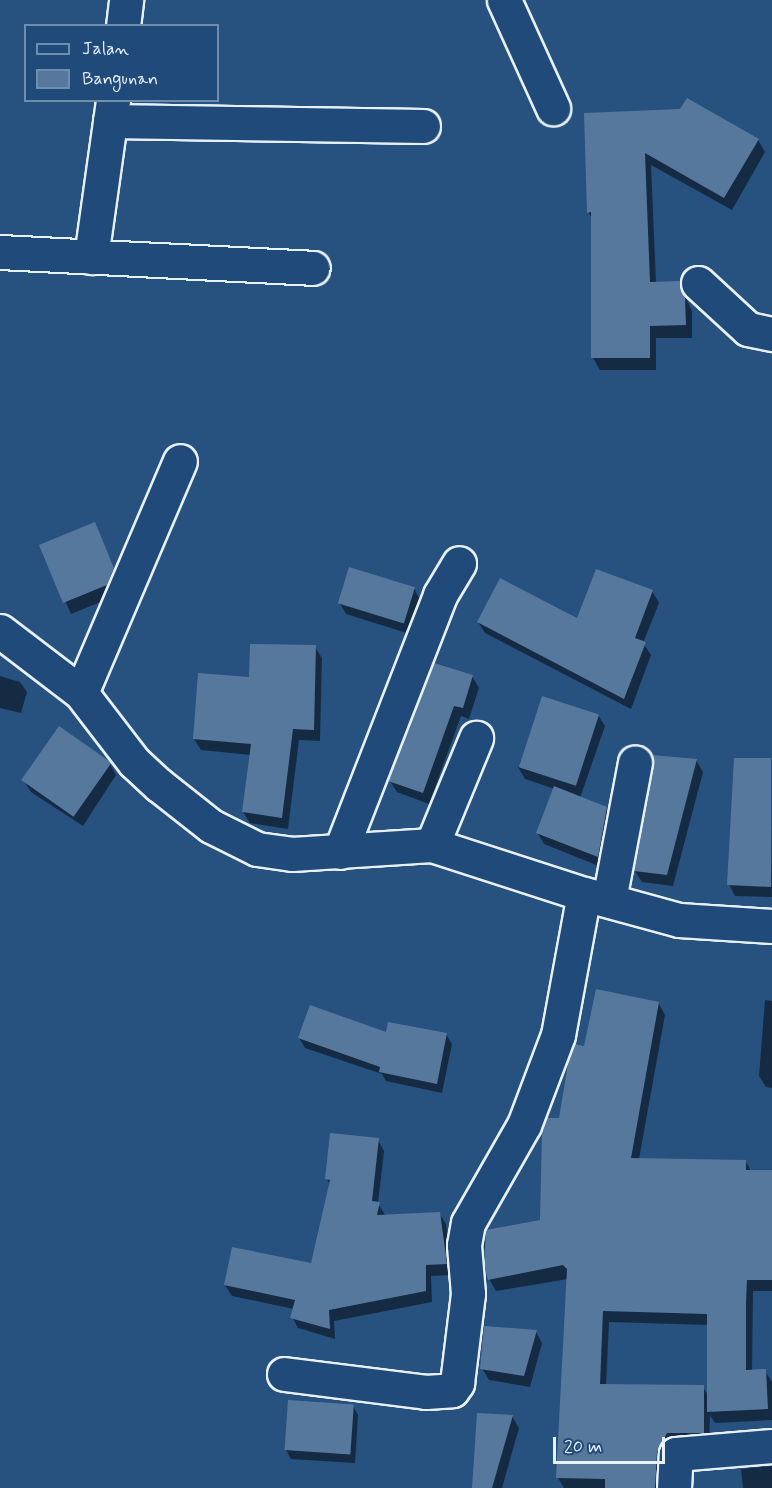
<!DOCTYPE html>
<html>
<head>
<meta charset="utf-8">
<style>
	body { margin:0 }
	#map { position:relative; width:772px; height:1488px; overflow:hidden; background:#27517f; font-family:Mynerve,sans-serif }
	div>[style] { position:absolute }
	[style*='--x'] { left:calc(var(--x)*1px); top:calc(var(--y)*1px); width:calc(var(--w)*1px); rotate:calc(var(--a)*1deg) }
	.shadow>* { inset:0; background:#0007 }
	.building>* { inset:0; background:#57789d; transform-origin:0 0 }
	.roads { filter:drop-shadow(2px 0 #e8f1f8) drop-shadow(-2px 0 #e8f1f8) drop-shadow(0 2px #e8f1f8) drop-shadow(0 -2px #e8f1f8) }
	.minor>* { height:33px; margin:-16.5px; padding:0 16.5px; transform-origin:16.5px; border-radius:16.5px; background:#1f4a7a }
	span { translate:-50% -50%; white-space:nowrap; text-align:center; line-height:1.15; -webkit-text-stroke:6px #1f4a7a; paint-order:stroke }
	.legend { position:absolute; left:24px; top:24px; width:195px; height:78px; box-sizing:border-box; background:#1f4a7a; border:2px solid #6f8dac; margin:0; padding:8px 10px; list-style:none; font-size:18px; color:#e8f1f8 }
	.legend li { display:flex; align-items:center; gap:12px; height:30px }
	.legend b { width:30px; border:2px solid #6f8dac }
	.scale { position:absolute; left:553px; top:1437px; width:112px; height:27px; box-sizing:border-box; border:3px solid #e8f1f8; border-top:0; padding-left:8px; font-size:18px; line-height:21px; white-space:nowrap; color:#e8f1f8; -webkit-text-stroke:4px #1f4a7a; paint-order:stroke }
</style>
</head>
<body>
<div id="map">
	<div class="shadow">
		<div style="clip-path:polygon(585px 114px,758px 140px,765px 152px,732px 210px,651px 165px,656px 283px,679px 283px,692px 311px,692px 338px,656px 338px,656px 370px,600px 370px,593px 358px,593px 220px,588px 212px)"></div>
		<div style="clip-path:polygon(94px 524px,120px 580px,113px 597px,71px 614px,41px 546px)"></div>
		<div style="clip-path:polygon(414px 588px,420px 600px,410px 634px,346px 614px,340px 603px)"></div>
		<div style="clip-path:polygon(652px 591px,659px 603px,643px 643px,651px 655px,631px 709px,485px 633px,478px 622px,578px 620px)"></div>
		<div style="clip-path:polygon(315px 647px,322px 658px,320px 741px,299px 740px,288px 829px,250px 823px,243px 812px,251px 755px,201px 750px,194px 739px,250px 679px)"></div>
		<div style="clip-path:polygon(0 676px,20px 682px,27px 692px,21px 713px,0 708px)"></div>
		<div style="clip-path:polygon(472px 676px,479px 688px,469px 719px,461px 716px,429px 804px,397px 792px,390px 781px)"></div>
		<div style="clip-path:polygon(598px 715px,605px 726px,580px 798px,606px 808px,613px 820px,604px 868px,544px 844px,537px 832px,555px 789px,525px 779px,518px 767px)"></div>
		<div style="clip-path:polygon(770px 759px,772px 897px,735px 896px,729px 884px)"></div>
		<div style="clip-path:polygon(696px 760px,703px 772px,673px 886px,642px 882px,635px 871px)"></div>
		<div style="clip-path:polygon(110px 764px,116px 775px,83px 826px,31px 792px,24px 781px)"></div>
		<div style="clip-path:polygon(765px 1000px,772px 1001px,772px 1088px,766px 1087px,759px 1076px)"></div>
		<div style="clip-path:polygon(evenodd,659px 1004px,665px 1015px,639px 1159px,746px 1162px,751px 1171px,772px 1171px,772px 1291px,753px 1291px,752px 1371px,765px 1371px,772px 1382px,772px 1420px,715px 1423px,710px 1415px,709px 1444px,662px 1488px,564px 1488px,558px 1478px,568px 1279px,496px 1291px,489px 1279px,484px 1246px,487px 1232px,541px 1221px,560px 1120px,585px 1048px,659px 1004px,609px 1322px,708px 1325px,708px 1395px,703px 1387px,606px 1386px,609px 1322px)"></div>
		<div style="clip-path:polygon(388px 1034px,446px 1034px,452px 1044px,442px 1093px,386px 1081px,382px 1074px,305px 1048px,299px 1038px)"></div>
		<div style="clip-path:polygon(378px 1140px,384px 1151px,378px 1203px,385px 1215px,439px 1213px,446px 1224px,452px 1275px,431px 1276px,432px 1302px,334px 1321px,335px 1339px,298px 1328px,292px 1317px,294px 1309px,232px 1296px,225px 1285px,313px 1265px,330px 1185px,327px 1179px)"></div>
		<div style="clip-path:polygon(536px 1332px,542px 1343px,530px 1387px,489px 1380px,482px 1368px)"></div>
		<div style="clip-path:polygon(353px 1406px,358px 1415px,355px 1463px,291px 1459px,286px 1450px)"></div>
		<div style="clip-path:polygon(512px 1416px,519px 1428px,502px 1488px,473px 1488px)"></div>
		<div style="clip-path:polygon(772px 1466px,772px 1488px,743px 1488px,741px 1469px)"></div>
	</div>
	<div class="building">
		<div style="clip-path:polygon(687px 98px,759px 139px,724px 198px,645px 153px,650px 282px,680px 281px,685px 297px,686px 325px,650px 326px,650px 358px,591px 358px,591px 212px,587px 213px,584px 113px,680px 109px)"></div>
		<div style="clip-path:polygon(95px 522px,114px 568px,107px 585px,63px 603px,39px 545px)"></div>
		<div style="left:349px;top:567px;width:69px;height:38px;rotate:17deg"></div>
		<div style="clip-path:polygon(596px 569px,653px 590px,635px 638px,646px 642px,624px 699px,477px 622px,500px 578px,577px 618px)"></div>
		<div style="clip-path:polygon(250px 644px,316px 645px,314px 730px,293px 729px,282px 818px,242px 812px,251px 744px,193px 739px,198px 673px,249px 677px)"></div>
		<div style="clip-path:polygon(434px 663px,473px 675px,463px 708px,454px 706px,423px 793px,388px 781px)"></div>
		<div style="left:542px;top:696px;width:60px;height:75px;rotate:18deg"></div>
		<div style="left:59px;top:726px;width:64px;height:66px;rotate:35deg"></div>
		<div style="clip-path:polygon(652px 755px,697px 759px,667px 875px,634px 871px)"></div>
		<div style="clip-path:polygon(734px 758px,771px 758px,771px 887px,727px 885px)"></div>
		<div style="clip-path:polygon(554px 786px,607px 807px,598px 857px,536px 833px)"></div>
		<div style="clip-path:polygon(596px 989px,659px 1002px,631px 1158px,746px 1160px,746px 1170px,772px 1170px,772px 1280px,747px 1280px,746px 1303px,746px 1370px,766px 1369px,768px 1409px,707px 1412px,707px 1314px,603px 1311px,600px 1384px,704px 1385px,704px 1433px,667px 1433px,657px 1452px,655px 1488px,605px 1488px,605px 1479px,556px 1478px,567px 1269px,563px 1265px,488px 1280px,484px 1263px,486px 1230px,540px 1220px,542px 1131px,547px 1118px,559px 1118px,569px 1058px,574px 1044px,584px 1046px)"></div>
		<div style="clip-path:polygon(310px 1005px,386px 1032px,388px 1022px,447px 1033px,437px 1084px,379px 1072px,380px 1067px,298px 1038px)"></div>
		<div style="clip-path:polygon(330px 1133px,379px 1138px,372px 1201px,380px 1202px,377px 1215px,440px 1212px,447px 1264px,426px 1265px,426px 1291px,329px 1310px,330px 1329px,290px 1318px,295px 1300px,224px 1285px,232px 1247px,311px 1263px,330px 1180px,325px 1179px)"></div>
		<div style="clip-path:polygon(484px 1326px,537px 1330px,524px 1376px,480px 1369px)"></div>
		<div style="left:288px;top:1400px;width:66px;height:50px;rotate:4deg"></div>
		<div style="clip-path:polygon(477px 1413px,513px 1415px,492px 1488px,472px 1488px)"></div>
	</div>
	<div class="roads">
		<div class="minor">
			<div style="--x:504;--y:0;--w:119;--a:65.6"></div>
			<div style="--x:123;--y:26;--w:26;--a:-83"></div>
			<div style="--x:110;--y:121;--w:313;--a:0.9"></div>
			<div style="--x:0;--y:252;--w:313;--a:2.9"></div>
			<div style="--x:91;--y:257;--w:159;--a:-82"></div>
			<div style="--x:698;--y:283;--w:68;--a:42.6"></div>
			<div style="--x:748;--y:329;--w:25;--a:12"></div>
			<div style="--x:0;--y:631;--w:102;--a:37.4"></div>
			<div style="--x:81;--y:693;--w:87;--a:52.5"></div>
			<div style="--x:134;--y:762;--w:34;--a:43"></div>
			<div style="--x:159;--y:785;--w:66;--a:38.3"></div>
			<div style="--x:211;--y:826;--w:51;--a:26.6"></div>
			<div style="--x:257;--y:849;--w:35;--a:8"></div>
			<div style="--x:292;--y:854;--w:140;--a:-3.7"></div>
			<div style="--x:432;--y:845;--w:160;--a:17.9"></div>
			<div style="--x:584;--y:894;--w:98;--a:15.3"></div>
			<div style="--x:679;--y:920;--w:93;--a:3.7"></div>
			<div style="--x:81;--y:693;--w:252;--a:-66.9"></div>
			<div style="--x:432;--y:845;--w:116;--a:-67.6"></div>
			<div style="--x:340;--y:852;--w:276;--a:-68.7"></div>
			<div style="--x:440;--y:595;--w:37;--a:-59"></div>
			<div style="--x:609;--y:900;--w:140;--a:-79.3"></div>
			<div style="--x:284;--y:1374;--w:143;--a:7.2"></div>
			<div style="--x:426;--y:1392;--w:26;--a:-4"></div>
			<div style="--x:452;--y:1390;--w:9;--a:-54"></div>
			<div style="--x:457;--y:1383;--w:90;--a:-83"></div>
			<div style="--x:468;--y:1294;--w:49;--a:-94.7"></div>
			<div style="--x:464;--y:1245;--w:22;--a:-80"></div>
			<div style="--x:468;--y:1223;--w:113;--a:-60.3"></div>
			<div style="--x:524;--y:1125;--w:96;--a:-69.3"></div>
			<div style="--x:558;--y:1035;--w:143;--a:-79.6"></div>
			<div style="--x:674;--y:1488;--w:34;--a:-87"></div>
			<div style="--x:676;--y:1454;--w:96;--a:-4.8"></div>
		</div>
	</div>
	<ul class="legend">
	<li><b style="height:8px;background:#1f4a7a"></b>Jalan</li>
	<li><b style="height:16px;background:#57789d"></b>Bangunan</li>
	</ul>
	<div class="scale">20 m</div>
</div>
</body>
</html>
